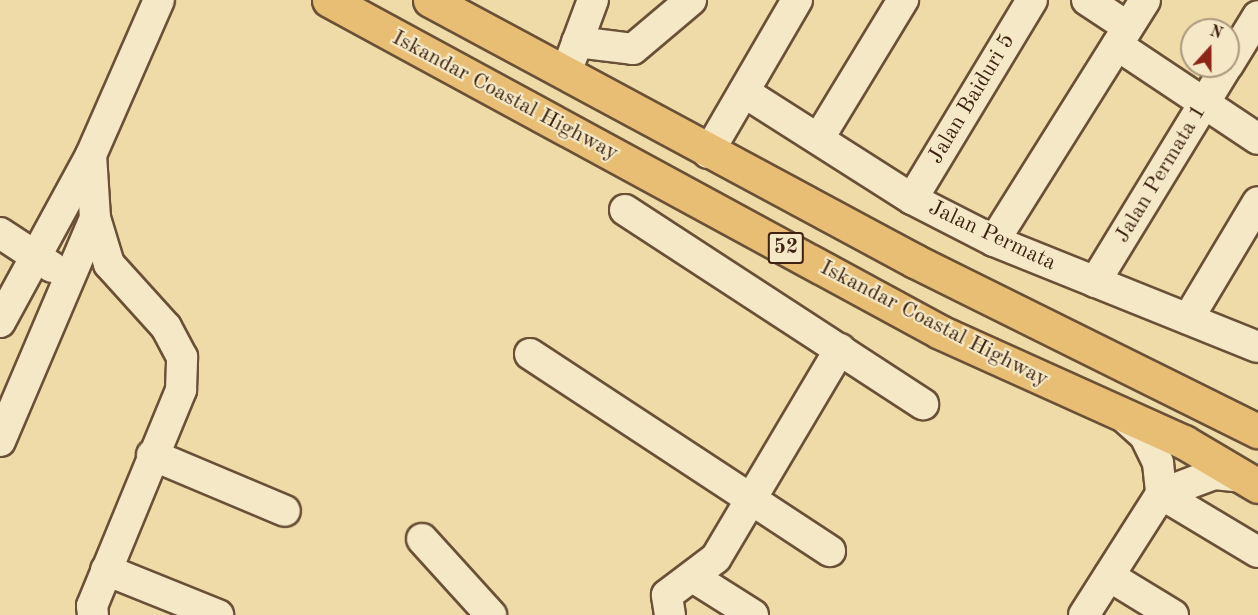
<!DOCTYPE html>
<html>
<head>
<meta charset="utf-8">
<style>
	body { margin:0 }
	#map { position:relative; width:1258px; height:615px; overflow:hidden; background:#eedba8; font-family:"Old Standard TT",serif }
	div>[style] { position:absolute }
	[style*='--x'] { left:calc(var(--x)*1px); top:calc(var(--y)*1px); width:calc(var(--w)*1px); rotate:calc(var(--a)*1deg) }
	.roads { filter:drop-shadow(2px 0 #6a5037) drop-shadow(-2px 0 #6a5037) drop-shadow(0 2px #6a5037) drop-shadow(0 -2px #6a5037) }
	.minor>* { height:30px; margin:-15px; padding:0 15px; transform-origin:15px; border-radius:15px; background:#f4e8c6 }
	.highway>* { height:33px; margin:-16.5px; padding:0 16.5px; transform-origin:16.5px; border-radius:16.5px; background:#e7be74 }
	span { translate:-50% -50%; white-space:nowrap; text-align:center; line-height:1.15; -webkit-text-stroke:4.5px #f4e8c6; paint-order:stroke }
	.shield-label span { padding:2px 4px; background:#f4e8c6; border:2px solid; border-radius:4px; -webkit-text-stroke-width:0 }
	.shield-label { font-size:21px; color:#3e2111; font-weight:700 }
	.street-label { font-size:22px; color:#3e2111 }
	.north { position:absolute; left:1180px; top:18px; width:60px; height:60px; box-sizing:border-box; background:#f4e8c6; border:2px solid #ab987e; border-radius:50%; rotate:21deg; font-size:16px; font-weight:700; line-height:24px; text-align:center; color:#3e2111 }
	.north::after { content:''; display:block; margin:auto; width:21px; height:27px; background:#8f2418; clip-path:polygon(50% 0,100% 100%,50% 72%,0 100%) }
</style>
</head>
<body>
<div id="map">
	<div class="roads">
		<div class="minor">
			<div style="--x:1087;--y:0;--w:49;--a:33.4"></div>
			<div style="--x:577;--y:42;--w:56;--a:7.1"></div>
			<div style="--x:633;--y:49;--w:76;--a:-40.2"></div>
			<div style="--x:1117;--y:45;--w:169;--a:33.7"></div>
			<div style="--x:571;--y:59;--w:63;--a:-69.6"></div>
			<div style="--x:1228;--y:65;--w:57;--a:-58.5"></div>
			<div style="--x:744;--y:92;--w:199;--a:32.5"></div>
			<div style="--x:912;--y:199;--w:92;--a:27.1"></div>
			<div style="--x:994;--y:241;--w:284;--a:21.9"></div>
			<div style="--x:819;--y:138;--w:162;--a:-58.7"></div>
			<div style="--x:708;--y:153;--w:177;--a:-59.8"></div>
			<div style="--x:912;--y:199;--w:232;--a:-58.9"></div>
			<div style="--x:625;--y:210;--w:356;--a:33.1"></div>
			<div style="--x:0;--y:233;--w:62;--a:33.2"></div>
			<div style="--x:994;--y:241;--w:284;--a:-57.9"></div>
			<div style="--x:1095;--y:282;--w:253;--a:-58.6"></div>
			<div style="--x:1188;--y:319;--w:136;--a:-59.1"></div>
			<div style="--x:0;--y:322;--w:190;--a:-61.4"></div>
			<div style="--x:530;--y:354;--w:359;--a:33.3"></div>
			<div style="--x:1122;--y:415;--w:31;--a:42"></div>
			<div style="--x:1145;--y:436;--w:30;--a:64"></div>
			<div style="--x:1158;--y:463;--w:31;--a:84"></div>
			<div style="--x:0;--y:441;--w:242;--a:-66.9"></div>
			<div style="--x:95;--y:218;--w:63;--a:-93.6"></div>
			<div style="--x:91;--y:155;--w:169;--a:-66.3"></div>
			<div style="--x:152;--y:455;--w:144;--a:22.8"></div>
			<div style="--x:1161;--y:494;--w:113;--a:30.9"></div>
			<div style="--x:422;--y:539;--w:103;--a:47.8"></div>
			<div style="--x:106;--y:570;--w:121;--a:21.9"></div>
			<div style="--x:1109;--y:576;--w:75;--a:31.4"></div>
			<div style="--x:693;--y:577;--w:71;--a:32.3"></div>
			<div style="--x:93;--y:615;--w:9;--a:-96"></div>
			<div style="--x:92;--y:606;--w:234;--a:-67.6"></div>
			<div style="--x:181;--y:390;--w:33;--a:-88"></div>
			<div style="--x:182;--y:357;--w:34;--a:-118"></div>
			<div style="--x:166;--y:327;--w:85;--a:-132.1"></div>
			<div style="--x:109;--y:264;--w:48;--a:-106.9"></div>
			<div style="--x:670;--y:615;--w:20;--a:-99"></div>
			<div style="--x:667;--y:595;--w:61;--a:-37.1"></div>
			<div style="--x:716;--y:558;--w:243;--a:-59.3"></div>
			<div style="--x:1084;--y:615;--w:143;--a:-57.5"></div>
			<div style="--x:1161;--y:494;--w:57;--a:-20.7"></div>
			<div style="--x:1214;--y:474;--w:28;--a:6"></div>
		</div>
		<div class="highway">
			<div style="--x:329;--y:0;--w:695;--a:28.52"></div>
			<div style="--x:940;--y:332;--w:268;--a:24.3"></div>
			<div style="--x:1184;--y:442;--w:86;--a:30.7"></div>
			<div style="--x:430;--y:0;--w:551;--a:28.29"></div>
			<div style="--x:915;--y:261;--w:383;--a:26.4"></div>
		</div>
	</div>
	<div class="shield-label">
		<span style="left:786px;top:248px">52</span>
	</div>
	<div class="street-label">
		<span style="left:505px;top:96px;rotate:28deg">Iskandar Coastal Highway</span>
		<span style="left:972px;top:99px;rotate:-59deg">Jalan Baiduri 5</span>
		<span style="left:1161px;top:174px;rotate:-59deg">Jalan Permata 1</span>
		<span style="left:992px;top:236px;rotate:25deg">Jalan Permata</span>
		<span style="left:934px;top:324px;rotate:27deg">Iskandar Coastal Highway</span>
	</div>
	<div class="north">N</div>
</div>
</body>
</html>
